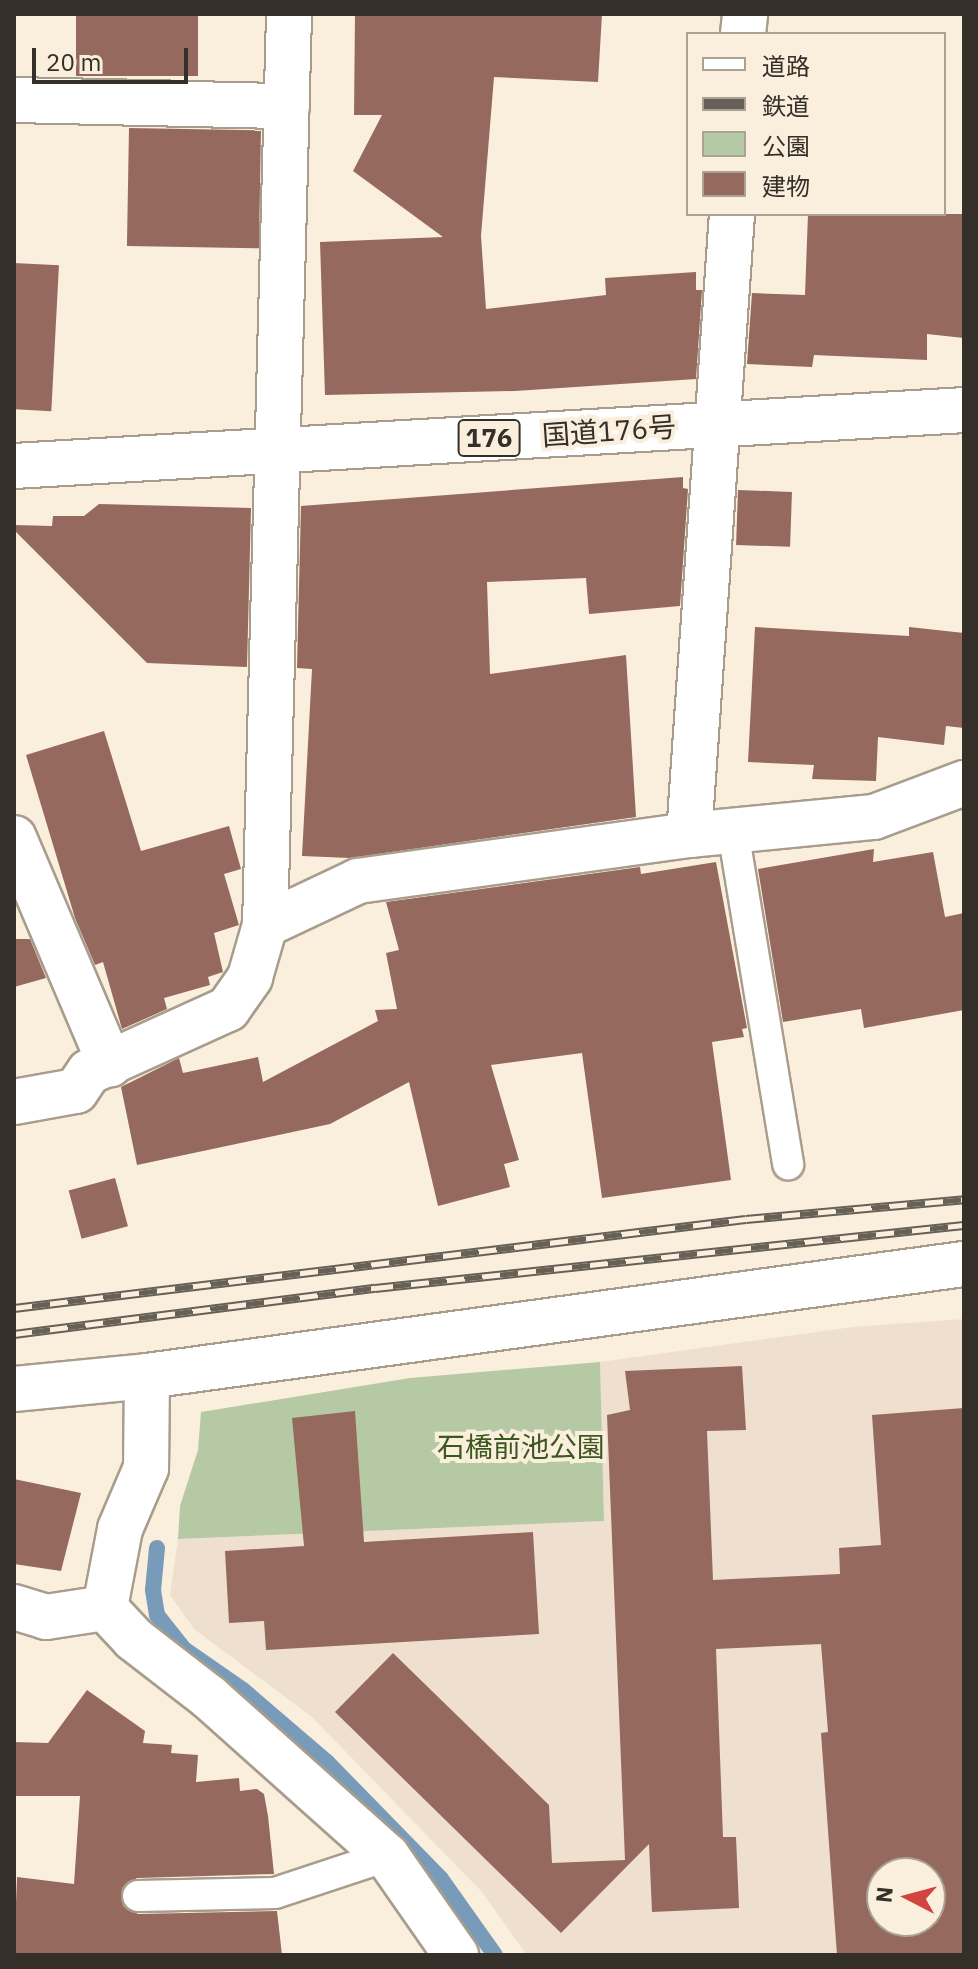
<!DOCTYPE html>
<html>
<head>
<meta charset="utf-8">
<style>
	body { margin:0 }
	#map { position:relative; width:978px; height:1969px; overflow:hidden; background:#faeedd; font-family:"IBM Plex Sans","Noto Sans JP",sans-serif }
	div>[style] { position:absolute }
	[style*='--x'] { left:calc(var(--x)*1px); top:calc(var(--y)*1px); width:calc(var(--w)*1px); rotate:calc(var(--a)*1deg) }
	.education>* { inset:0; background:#efdfce }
	.green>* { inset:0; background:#b5caa4 }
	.stream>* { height:16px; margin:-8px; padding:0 8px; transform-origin:8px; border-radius:8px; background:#789bba }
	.building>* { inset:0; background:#95695e; transform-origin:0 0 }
	.roads { filter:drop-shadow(2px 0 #a89d8d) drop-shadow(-2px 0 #a89d8d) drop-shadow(0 2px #a89d8d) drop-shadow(0 -2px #a89d8d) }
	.service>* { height:30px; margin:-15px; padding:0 15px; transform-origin:15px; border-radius:15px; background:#fff }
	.minor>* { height:44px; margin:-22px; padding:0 22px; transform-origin:22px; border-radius:22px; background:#fff }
	.trunk>* { height:44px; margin:-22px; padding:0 22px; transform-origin:22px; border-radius:22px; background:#fff }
	.rail>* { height:9px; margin-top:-4.5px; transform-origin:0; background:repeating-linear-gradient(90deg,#faeedd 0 18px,#666056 0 36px); box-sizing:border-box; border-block:2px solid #666056 }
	span { translate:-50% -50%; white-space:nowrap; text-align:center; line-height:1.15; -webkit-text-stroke:8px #faeedd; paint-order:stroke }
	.shield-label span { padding:2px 6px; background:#faeedd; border:2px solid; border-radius:6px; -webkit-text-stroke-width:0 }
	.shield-label { font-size:26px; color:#343029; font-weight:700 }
	.street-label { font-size:28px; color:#343029 }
	.park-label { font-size:28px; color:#3c571f }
	.frame { position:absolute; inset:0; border:16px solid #343029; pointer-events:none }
	.legend { position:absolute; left:686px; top:32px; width:260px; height:184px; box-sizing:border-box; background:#faeedd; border:2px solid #aba295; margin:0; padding:10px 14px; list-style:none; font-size:24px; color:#343029 }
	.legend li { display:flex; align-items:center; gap:16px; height:40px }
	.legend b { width:40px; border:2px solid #aba295 }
	.north { position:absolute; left:866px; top:1857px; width:80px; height:80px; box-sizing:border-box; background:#faeedd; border:2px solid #aba295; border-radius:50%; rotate:276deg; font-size:22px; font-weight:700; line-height:32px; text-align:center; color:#343029 }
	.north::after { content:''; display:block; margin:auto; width:28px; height:36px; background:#d24441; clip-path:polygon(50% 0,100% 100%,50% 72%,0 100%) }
	.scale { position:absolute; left:32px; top:48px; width:156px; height:36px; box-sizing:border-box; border:4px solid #343029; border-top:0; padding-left:10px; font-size:24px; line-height:28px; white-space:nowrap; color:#343029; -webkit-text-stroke:6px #faeedd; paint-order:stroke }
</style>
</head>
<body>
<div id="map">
	<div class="education">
		<div style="clip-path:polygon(evenodd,964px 1319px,964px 1955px,527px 1955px,482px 1892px,312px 1717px,194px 1629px,170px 1595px,178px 1539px,604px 1521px,600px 1362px,853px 1327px,964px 1319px,882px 1873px,930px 1873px,930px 1921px,882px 1921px,882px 1873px)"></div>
	</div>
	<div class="green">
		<div style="clip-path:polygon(600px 1362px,604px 1521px,178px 1539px,180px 1506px,198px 1450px,201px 1412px,410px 1378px)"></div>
	</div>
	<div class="stream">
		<div style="--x:157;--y:1548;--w:42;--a:95.4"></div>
		<div style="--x:153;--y:1590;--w:25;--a:81"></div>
		<div style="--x:157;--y:1615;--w:43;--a:51.5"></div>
		<div style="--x:184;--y:1649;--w:72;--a:34.8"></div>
		<div style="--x:243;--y:1690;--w:111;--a:40.6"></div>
		<div style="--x:327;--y:1762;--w:163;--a:45.7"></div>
		<div style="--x:441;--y:1879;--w:93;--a:54.6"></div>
	</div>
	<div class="building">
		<div style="left:76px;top:14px;width:122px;height:62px"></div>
		<div style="clip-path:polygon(355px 14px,602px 14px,598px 82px,494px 77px,481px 236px,486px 309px,606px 295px,605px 278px,696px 272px,696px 290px,702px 290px,696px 379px,515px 391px,325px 395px,320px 242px,443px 237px,353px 171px,382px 115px,354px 115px)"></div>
		<div style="left:129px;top:128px;width:132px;height:118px;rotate:1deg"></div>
		<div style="clip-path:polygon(808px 214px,964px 214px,964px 338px,927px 334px,927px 360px,814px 355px,812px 367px,747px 364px,752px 293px,805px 295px)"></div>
		<div style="left:14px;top:263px;width:45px;height:146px;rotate:3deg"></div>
		<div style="clip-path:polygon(683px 477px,683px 488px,688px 489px,680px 606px,589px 614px,586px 578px,487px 582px,490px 674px,626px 655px,636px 817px,350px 858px,302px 856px,312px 669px,297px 668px,301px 506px)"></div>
		<div style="left:738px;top:490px;width:54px;height:55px;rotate:2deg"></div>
		<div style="clip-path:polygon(99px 504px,251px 508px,247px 667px,147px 663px,14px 530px,14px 525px,52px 526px,53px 516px,84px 516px)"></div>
		<div style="clip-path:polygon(755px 627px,909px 636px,909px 627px,964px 633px,964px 728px,946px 726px,944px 745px,878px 737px,876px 781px,812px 779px,814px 765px,748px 762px)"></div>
		<div style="clip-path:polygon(104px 731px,141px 851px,229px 826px,241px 869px,224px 874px,239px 925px,214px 933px,223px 972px,208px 977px,210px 985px,164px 998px,167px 1009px,122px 1029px,103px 962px,95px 965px,75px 918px,26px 755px)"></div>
		<div style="clip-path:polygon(874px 849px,873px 862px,933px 852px,945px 917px,964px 913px,964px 1010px,864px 1028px,861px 1009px,783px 1022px,758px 869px)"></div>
		<div style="clip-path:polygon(716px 862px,747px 1028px,742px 1029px,744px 1037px,712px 1042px,731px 1180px,602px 1198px,582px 1053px,491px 1065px,519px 1160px,504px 1164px,510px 1187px,438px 1206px,409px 1082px,330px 1124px,137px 1165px,121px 1087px,179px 1058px,183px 1073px,258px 1057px,263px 1082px,378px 1021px,375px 1010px,397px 1009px,386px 953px,399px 950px,386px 902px,640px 867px,641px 874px)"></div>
		<div style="clip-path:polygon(14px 939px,30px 939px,46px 978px,14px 987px)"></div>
		<div style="left:115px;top:1178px;width:50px;height:48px;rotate:75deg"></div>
		<div style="clip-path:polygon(evenodd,742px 1366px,746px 1430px,707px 1431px,713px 1580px,840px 1574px,839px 1548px,881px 1545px,872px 1415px,964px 1408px,964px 1955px,837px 1955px,821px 1733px,828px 1732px,821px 1644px,716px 1649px,723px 1837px,736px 1837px,739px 1908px,652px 1912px,649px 1844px,561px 1933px,335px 1712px,393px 1653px,549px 1805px,552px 1863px,625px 1860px,607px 1415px,630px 1410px,625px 1371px,742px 1366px,882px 1873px,930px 1873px,930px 1921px,882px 1921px,882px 1873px)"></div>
		<div style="clip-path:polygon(355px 1411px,364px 1542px,533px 1532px,539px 1634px,266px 1650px,264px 1621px,229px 1623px,225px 1551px,304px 1546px,292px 1418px)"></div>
		<div style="clip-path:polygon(14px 1479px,81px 1493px,61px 1571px,14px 1564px)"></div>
		<div style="clip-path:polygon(87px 1690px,145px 1731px,143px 1743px,172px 1745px,171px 1753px,198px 1755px,196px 1782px,239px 1778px,240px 1791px,257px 1789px,264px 1794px,268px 1816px,274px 1874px,137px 1878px,122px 1888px,123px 1906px,138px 1914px,277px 1911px,282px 1955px,14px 1955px,17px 1877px,74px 1884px,80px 1796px,14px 1796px,14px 1742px,48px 1743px)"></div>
	</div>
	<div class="roads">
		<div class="service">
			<div style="--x:733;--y:831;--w:338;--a:80.6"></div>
			<div style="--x:138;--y:1896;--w:137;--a:-1.3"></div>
			<div style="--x:275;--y:1893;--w:118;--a:-18.3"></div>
		</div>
		<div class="minor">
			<div style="--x:743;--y:34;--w:20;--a:-84"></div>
			<div style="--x:14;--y:100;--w:273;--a:1.3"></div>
			<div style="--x:689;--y:835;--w:622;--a:-86.04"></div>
			<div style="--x:14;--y:838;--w:246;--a:67"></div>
			<div style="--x:265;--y:925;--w:103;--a:-25.3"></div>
			<div style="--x:358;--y:881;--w:334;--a:-7.9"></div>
			<div style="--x:689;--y:835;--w:186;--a:-5.6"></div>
			<div style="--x:874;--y:817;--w:96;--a:-20.7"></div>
			<div style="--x:14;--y:1102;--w:63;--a:-10.1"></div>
			<div style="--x:76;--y:1091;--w:23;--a:-56"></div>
			<div style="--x:89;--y:1072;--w:153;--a:-24.4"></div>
			<div style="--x:228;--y:1009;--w:39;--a:-55"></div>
			<div style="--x:250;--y:977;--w:54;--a:-73.9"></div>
			<div style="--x:265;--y:925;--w:911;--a:-88.49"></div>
			<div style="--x:147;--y:1376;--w:92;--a:90.6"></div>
			<div style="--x:146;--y:1468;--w:66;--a:113.1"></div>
			<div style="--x:120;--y:1529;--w:80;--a:100.8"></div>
			<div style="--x:105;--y:1608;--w:42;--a:46.9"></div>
			<div style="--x:134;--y:1639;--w:95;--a:37.7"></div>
			<div style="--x:209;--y:1697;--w:239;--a:41.8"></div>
			<div style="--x:387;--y:1856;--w:121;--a:55.1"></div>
			<div style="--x:14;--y:1389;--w:134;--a:-5.6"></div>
			<div style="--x:147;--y:1376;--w:825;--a:-7.81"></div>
			<div style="--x:14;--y:1607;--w:34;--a:17"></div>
			<div style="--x:46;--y:1617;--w:60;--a:-8.7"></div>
		</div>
		<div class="trunk">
			<div style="--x:14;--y:466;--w:952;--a:-3.37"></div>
		</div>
	</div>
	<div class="rail">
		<div style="--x:14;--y:1308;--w:737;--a:-6.93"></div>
		<div style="--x:746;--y:1219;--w:219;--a:-5.2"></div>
		<div style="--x:14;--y:1334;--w:364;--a:-7.3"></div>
		<div style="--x:375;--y:1288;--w:592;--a:-6.11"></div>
	</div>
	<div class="shield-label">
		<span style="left:489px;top:438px">176</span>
	</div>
	<div class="street-label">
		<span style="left:609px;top:431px;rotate:-4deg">国道176号</span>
	</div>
	<div class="park-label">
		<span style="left:521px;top:1447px">石橋前池公園</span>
	</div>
	<div class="frame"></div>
	<ul class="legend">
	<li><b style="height:10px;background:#fff"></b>道路</li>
	<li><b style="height:10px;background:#666056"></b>鉄道</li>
	<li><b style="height:22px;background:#b5caa4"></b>公園</li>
	<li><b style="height:22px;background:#95695e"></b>建物</li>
	</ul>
	<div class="north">N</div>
	<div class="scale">20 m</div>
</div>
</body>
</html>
